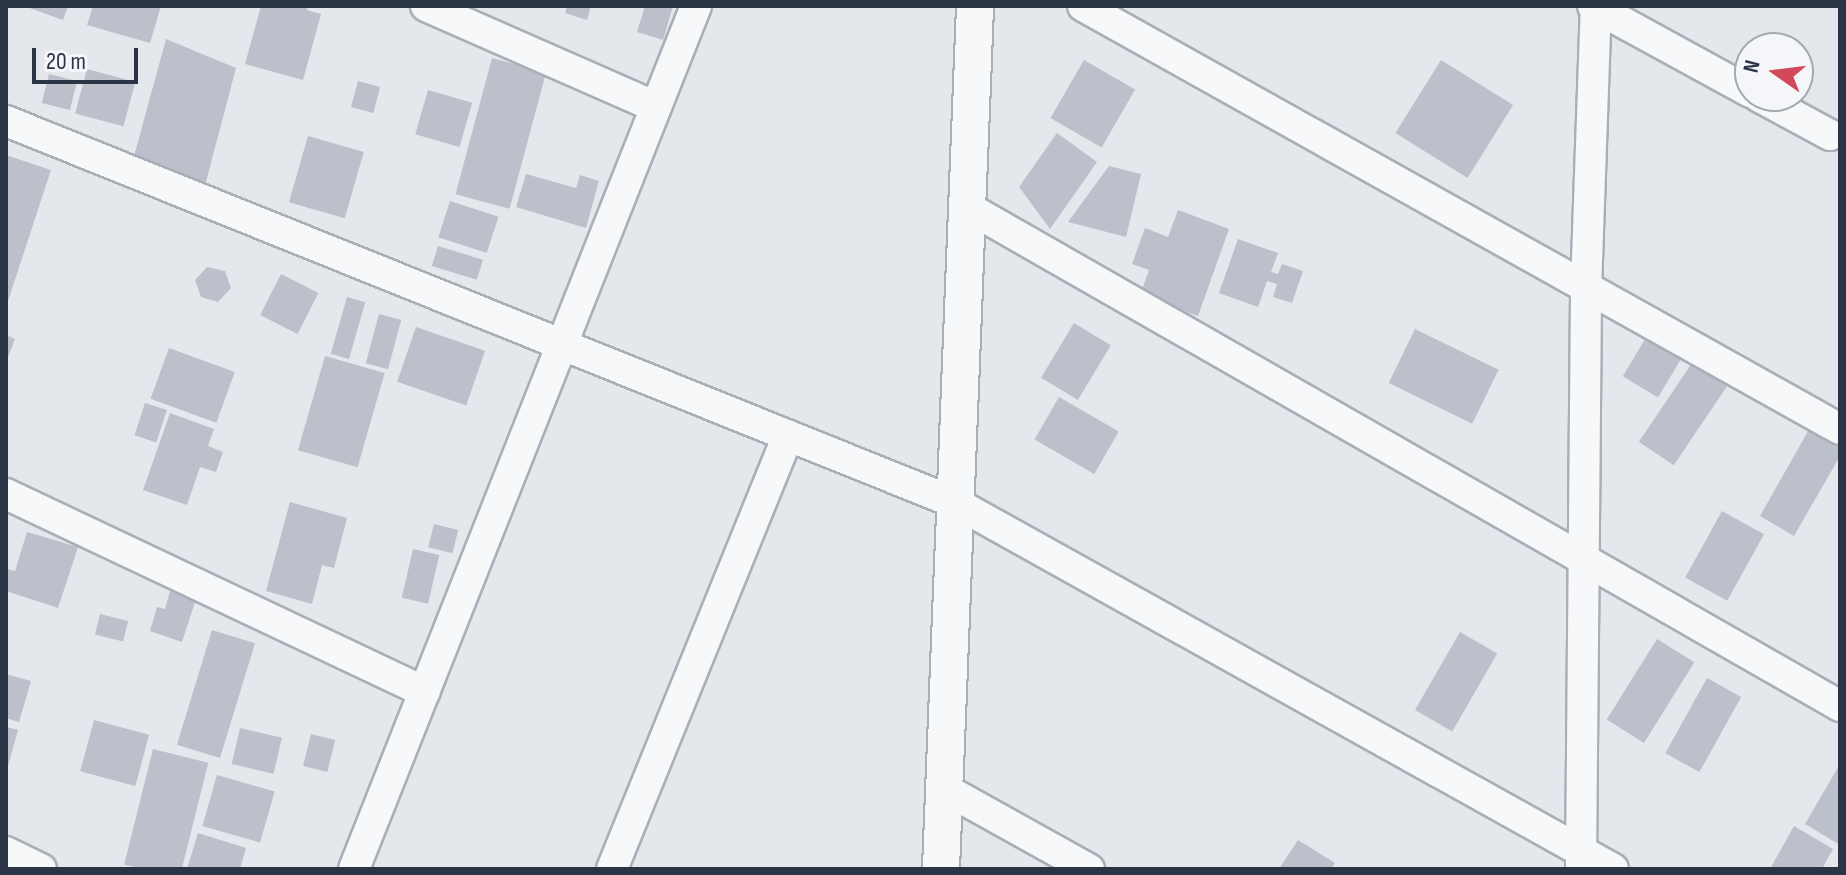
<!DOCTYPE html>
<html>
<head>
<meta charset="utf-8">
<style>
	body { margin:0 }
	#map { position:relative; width:1846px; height:875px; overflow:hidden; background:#e4e7ec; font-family:"Sofia Sans Condensed",sans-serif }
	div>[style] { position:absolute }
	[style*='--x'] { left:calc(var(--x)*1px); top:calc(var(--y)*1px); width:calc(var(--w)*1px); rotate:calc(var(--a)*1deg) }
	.building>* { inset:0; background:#bbc0ca; transform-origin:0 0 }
	.roads { filter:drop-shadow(2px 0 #a9aeb7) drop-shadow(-2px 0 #a9aeb7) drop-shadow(0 2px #a9aeb7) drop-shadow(0 -2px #a9aeb7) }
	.minor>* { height:30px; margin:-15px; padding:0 15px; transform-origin:15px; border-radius:15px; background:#f7f8fa }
	.tertiary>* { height:36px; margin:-18px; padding:0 18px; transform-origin:18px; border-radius:18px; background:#f7f8fa }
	span { translate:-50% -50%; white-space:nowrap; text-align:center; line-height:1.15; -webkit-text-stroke:8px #f4f6f9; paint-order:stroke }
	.frame { position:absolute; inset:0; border:8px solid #2b3445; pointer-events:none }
	.north { position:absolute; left:1734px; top:32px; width:80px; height:80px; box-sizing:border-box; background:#f4f6f9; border:2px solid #a4a8b1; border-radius:50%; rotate:284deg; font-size:22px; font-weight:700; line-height:32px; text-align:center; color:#2b3445 }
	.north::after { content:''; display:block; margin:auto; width:28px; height:36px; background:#d1495b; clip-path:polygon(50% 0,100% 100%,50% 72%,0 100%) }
	.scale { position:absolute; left:32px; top:48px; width:106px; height:36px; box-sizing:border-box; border:4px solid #2b3445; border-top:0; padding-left:10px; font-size:24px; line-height:28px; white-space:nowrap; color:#2b3445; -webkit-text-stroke:6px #f4f6f9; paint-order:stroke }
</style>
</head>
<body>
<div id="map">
	<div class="building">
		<div style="clip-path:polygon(24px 6px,68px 6px,63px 20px)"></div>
		<div style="clip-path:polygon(93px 6px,161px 6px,150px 43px,87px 25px)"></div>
		<div style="clip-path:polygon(261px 6px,308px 6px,307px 10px,321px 14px,303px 80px,245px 64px)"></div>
		<div style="clip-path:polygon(567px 6px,591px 6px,587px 20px,565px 13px)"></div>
		<div style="clip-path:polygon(645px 6px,673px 6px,663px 40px,637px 32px)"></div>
		<div style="clip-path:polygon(166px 39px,236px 68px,203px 193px,133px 160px)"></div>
		<div style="left:492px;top:58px;width:56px;height:141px;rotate:15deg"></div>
		<div style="left:1084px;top:60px;width:59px;height:67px;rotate:30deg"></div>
		<div style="left:1441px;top:60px;width:85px;height:86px;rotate:32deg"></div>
		<div style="left:87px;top:69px;width:50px;height:46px;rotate:15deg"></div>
		<div style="left:49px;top:74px;width:29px;height:30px;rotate:14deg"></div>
		<div style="left:358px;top:81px;width:23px;height:27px;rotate:15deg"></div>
		<div style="left:428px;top:90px;width:46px;height:46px;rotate:16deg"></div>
		<div style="clip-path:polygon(1057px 133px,1097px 162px,1050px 229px,1019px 187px)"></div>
		<div style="left:308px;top:136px;width:58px;height:69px;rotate:16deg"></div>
		<div style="clip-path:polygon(6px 155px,51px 170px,7px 304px,6px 304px)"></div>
		<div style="clip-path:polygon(1109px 166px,1141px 174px,1126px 237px,1068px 222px)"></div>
		<div style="clip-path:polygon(526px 174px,576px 188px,580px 175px,599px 181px,586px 228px,516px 207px)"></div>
		<div style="left:450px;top:201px;width:51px;height:38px;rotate:18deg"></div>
		<div style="clip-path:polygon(1178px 210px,1229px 229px,1198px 316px,1140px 295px,1149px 270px,1132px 264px,1145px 228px,1168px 237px)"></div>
		<div style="clip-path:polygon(1238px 239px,1278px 253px,1271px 272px,1278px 274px,1282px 264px,1303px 271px,1292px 303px,1273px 297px,1277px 284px,1267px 281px,1258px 307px,1219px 293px)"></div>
		<div style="left:438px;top:246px;width:47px;height:21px;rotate:17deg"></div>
		<div style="clip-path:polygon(207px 267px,225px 271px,231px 288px,218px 302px,201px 297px,195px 280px)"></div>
		<div style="left:281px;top:274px;width:42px;height:46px;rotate:27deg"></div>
		<div style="left:347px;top:297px;width:19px;height:59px;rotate:16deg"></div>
		<div style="left:379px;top:314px;width:23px;height:51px;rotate:15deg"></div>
		<div style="left:1074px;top:323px;width:43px;height:64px;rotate:31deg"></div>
		<div style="left:416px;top:327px;width:73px;height:58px;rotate:19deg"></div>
		<div style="left:1415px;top:329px;width:93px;height:60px;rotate:26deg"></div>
		<div style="clip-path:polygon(6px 335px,15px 339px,6px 362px)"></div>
		<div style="left:1647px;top:336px;width:41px;height:47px;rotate:31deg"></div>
		<div style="left:169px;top:348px;width:70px;height:54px;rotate:20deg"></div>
		<div style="left:325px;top:356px;width:62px;height:98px;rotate:16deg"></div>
		<div style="left:1692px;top:363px;width:42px;height:95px;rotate:34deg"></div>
		<div style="left:1059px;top:397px;width:69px;height:49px;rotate:30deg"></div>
		<div style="left:145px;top:403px;width:23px;height:34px;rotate:18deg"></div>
		<div style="clip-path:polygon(170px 413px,214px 429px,208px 446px,223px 452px,216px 472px,200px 467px,187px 505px,143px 490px)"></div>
		<div style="clip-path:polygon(1811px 426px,1840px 442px,1840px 456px,1794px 536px,1760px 516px)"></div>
		<div style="clip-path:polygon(290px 502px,347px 518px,334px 568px,322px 565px,312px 604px,266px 591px)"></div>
		<div style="left:1722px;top:511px;width:48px;height:76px;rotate:29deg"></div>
		<div style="left:434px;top:524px;width:25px;height:24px;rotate:14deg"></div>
		<div style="clip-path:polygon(27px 532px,78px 547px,58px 608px,6px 591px,7px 569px,15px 571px)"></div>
		<div style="left:413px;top:549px;width:27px;height:50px;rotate:13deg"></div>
		<div style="clip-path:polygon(170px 591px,196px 599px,182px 642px,150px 631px,157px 607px,165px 609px)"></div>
		<div style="left:100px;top:614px;width:29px;height:21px;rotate:14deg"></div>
		<div style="left:212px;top:630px;width:45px;height:120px;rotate:17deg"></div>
		<div style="left:1460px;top:632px;width:43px;height:90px;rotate:30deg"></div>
		<div style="left:1657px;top:639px;width:44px;height:95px;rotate:32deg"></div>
		<div style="clip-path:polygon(6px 674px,31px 681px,19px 722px,6px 718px)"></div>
		<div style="left:1707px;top:678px;width:39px;height:86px;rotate:29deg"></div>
		<div style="left:94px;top:720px;width:57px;height:53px;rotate:15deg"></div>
		<div style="clip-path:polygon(6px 727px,18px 730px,7px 770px,6px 770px)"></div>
		<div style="left:240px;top:728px;width:43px;height:37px;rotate:13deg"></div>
		<div style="left:311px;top:734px;width:25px;height:33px;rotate:14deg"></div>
		<div style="left:153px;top:749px;width:57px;height:119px;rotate:14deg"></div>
		<div style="clip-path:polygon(1840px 764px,1840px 845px,1805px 824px)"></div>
		<div style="left:217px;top:775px;width:60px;height:53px;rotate:16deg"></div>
		<div style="clip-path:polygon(1794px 826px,1833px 849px,1822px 869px,1770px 869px)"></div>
		<div style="clip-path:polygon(198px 833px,246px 848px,240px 869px,187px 869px)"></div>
		<div style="clip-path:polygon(1298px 840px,1335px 863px,1331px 869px,1279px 869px)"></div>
	</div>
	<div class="roads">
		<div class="minor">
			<div style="--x:426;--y:6;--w:251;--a:23.7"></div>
			<div style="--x:1083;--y:6;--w:867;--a:29.2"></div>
			<div style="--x:1593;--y:6;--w:179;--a:28.7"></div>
			<div style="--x:1758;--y:96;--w:82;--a:28.4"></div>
			<div style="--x:6;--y:121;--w:1024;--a:21.91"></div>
			<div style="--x:956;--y:503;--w:752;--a:29.12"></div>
			<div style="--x:967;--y:207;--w:1006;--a:29.75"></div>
			<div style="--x:6;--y:494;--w:463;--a:25.3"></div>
			<div style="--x:945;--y:789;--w:165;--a:29.1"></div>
			<div style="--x:6;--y:852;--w:39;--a:26"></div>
			<div style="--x:1581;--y:867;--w:578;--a:-89.5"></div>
			<div style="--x:1586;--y:289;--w:283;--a:-88"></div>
			<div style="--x:354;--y:869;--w:928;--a:-68.38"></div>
			<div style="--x:612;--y:869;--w:468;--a:-67.9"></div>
		</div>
		<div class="tertiary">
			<div style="--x:941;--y:869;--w:864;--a:-87.74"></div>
		</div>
	</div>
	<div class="frame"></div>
	<div class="north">N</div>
	<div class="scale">20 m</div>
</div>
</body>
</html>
